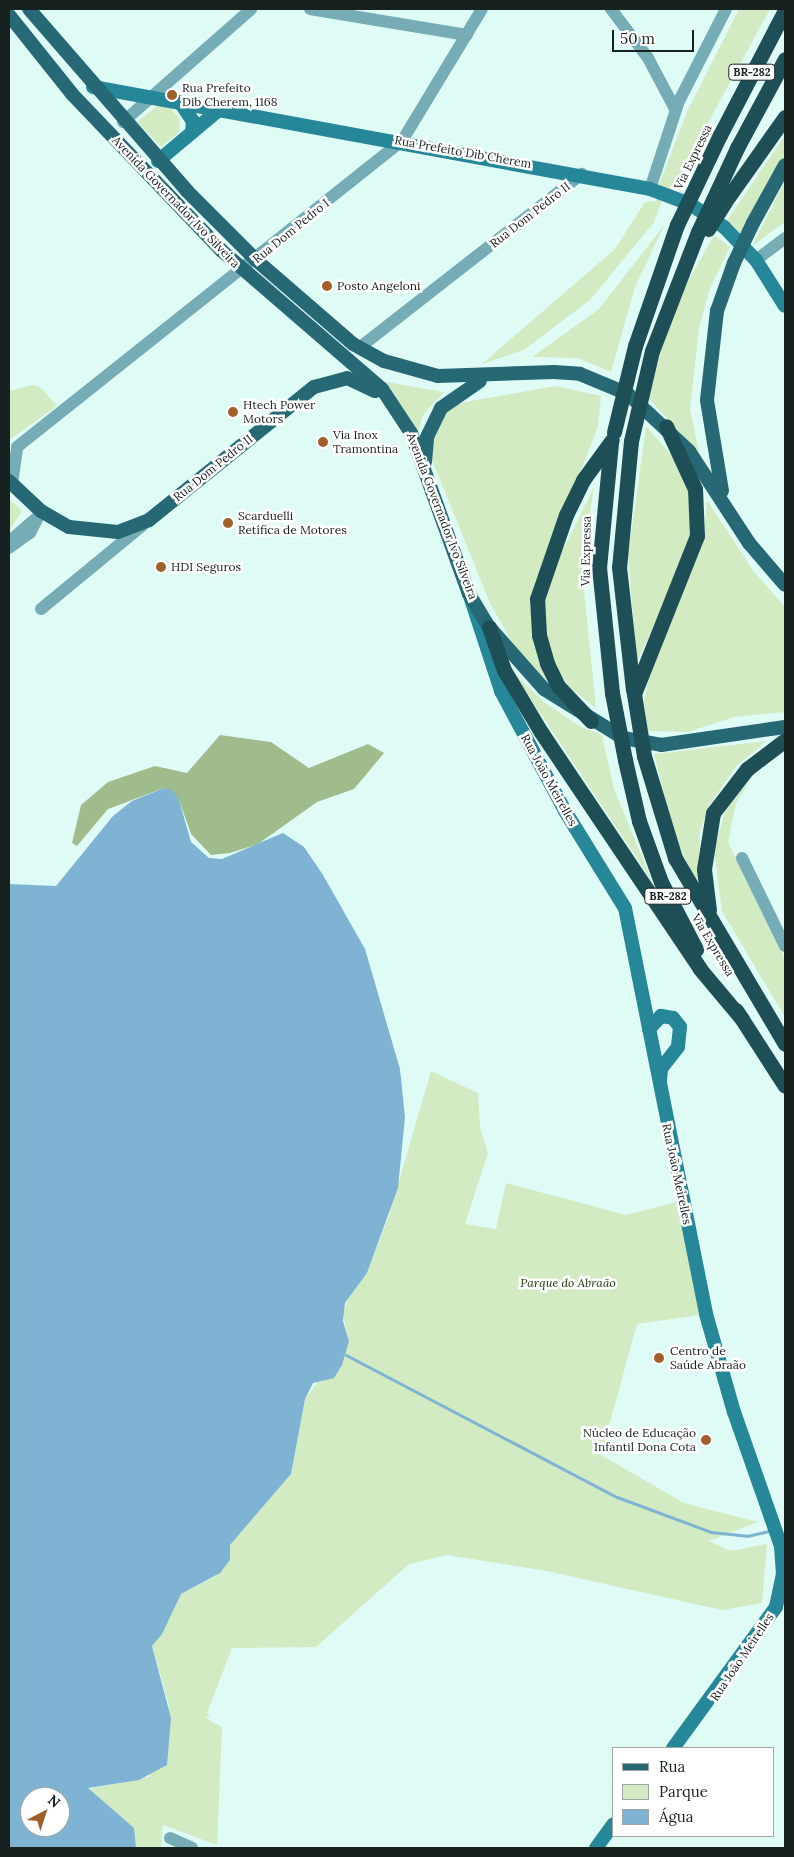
<!DOCTYPE html>
<html>
<head>
<meta charset="utf-8">
<style>
	body { margin:0 }
	#map { position:relative; width:794px; height:1857px; overflow:hidden; background:#dffbf6; font-family:Lora,serif }
	div>[style] { position:absolute }
	[style*='--x'] { left:calc(var(--x)*1px); top:calc(var(--y)*1px); width:calc(var(--w)*1px); rotate:calc(var(--a)*1deg) }
	.green>* { inset:0; background:#d2ebc2 }
	.forest>* { inset:0; background:#a0bc8d }
	.water>* { inset:0; background:#7fb3d3 }
	.stream>* { height:3px; margin:-1.5px; padding:0 1.5px; transform-origin:1.5px; border-radius:1.5px; background:#7fb3d3 }
	.pedestrian>* { height:9px; margin:-4.5px; padding:0 4.5px; transform-origin:4.5px; border-radius:4.5px; background:#75acb6 }
	.minor>* { height:12px; margin:-6px; padding:0 6px; transform-origin:6px; border-radius:6px; background:#75acb6 }
	.secondary>* { height:14px; margin:-7px; padding:0 7px; transform-origin:7px; border-radius:7px; background:#258797 }
	.primary>* { height:14px; margin:-7px; padding:0 7px; transform-origin:7px; border-radius:7px; background:#266873 }
	.motorway>* { height:15px; margin:-7.5px; padding:0 7.5px; transform-origin:7.5px; border-radius:7.5px; background:#1e4e56 }
	.primary-bridge>* { height:14px; margin:-7px; padding:0 7px; transform-origin:7px; border-radius:7px; background:#266873 }
	.motorway-bridge>* { height:15px; margin:-7.5px; padding:0 7.5px; transform-origin:7.5px; border-radius:7.5px; background:#1e4e56 }
	.dots>* { width:14px; height:14px; translate:-50% -50%; box-sizing:border-box; border:2px solid #fff; border-radius:50% }
	span { translate:-50% -50%; white-space:nowrap; text-align:center; line-height:1.15; -webkit-text-stroke:5px #fff; paint-order:stroke }
	.shield-label span { padding:1px 4px; background:#fff; border:1px solid; border-radius:4px; -webkit-text-stroke-width:0 }
	.shield-label { font-size:11px; color:#17211f; font-weight:700 }
	.poi-label { font-size:12px; color:#17211f }
	.left { translate:0 -50%; text-align:left }
	.right { translate:-100% -50%; text-align:right }
	.street-label { font-size:12px; color:#17211f }
	.park-label { font-size:12px; color:#1c3602; font-style:italic }
	.frame { position:absolute; inset:0; border:10px solid #17211f; pointer-events:none }
	.legend { position:absolute; left:612px; top:1747px; width:162px; height:90px; box-sizing:border-box; background:#fff; border:1px solid #a2a6a5; margin:0; padding:6px 9px; list-style:none; font-size:15px; color:#17211f }
	.legend li { display:flex; align-items:center; gap:10px; height:25px }
	.legend b { width:25px; border:1px solid #a2a6a5 }
	.north { position:absolute; left:20px; top:1787px; width:50px; height:50px; box-sizing:border-box; background:#fff; border:1px solid #a2a6a5; border-radius:50%; rotate:40deg; font-size:14px; font-weight:700; line-height:20px; text-align:center; color:#17211f }
	.north::after { content:''; display:block; margin:auto; width:18px; height:22px; background:#a15f2c; clip-path:polygon(50% 0,100% 100%,50% 72%,0 100%) }
	.scale { position:absolute; left:612px; top:30px; width:82px; height:22px; box-sizing:border-box; border:2px solid #17211f; border-top:0; padding-left:6px; font-size:15px; line-height:18px; white-space:nowrap; color:#17211f; -webkit-text-stroke:4px #fff; paint-order:stroke }
</style>
</head>
<body>
<div id="map">
	<div class="green">
		<div style="clip-path:polygon(739px 9px,770px 9px,671px 191px,658px 187px,687px 112px)"></div>
		<div style="clip-path:polygon(157px 106px,171px 108px,179px 119px,180px 131px,161px 147px,137px 122px)"></div>
		<div style="clip-path:polygon(785px 135px,785px 158px,742px 234px,726px 222px)"></div>
		<div style="clip-path:polygon(785px 181px,785px 222px,752px 246px)"></div>
		<div style="clip-path:polygon(659px 195px,664px 196px,654px 222px,591px 299px,524px 350px,482px 364px,615px 249px,645px 202px,656px 201px)"></div>
		<div style="clip-path:polygon(665px 224px,635px 287px,611px 372px,578px 358px,532px 357px,599px 309px)"></div>
		<div style="clip-path:polygon(714px 235px,730px 247px,710px 288px,699px 328px,690px 409px,699px 453px,649px 399px,662px 346px,684px 289px)"></div>
		<div style="clip-path:polygon(386px 382px,444px 392px,423px 415px,418px 432px)"></div>
		<div style="clip-path:polygon(32px 385px,40px 387px,57px 406px,9px 440px,9px 391px)"></div>
		<div style="clip-path:polygon(555px 386px,601px 396px,598px 427px,531px 597px,531px 635px,546px 680px,512px 642px,490px 603px,432px 460px,430px 441px,437px 421px,455px 404px)"></div>
		<div style="clip-path:polygon(646px 426px,673px 457px,689px 487px,694px 520px,687px 552px,637px 662px,628px 557px)"></div>
		<div style="clip-path:polygon(594px 487px,582px 570px,596px 708px,569px 687px,552px 660px,544px 633px,543px 603px,557px 562px)"></div>
		<div style="clip-path:polygon(9px 499px,22px 511px,9px 531px)"></div>
		<div style="clip-path:polygon(707px 500px,754px 572px,785px 607px,785px 712px,734px 717px,688px 732px,648px 731px,644px 702px,649px 675px,704px 535px)"></div>
		<div style="clip-path:polygon(512px 671px,544px 702px,581px 727px,602px 735px,614px 789px,652px 881px)"></div>
		<div style="clip-path:polygon(767px 741px,737px 765px,708px 807px,700px 832px,697px 886px,674px 834px,654px 754px)"></div>
		<div style="clip-path:polygon(753px 776px,736px 803px,728px 842px,785px 960px,785px 1017px,722px 911px,714px 850px,726px 809px)"></div>
		<div style="clip-path:polygon(431px 1071px,478px 1093px,480px 1128px,488px 1153px,465px 1224px,496px 1229px,506px 1183px,626px 1215px,676px 1202px,700px 1315px,637px 1324px,601px 1455px,684px 1503px,758px 1522px,709px 1541px,730px 1551px,767px 1544px,762px 1603px,722px 1610px,547px 1571px,447px 1555px,409px 1564px,316px 1647px,232px 1648px,207px 1713px,210px 1716px,205px 1718px,222px 1727px,217px 1845px,163px 1825px,161px 1848px,134px 1848px,109px 1808px,88px 1789px,149px 1777px,169px 1706px,152px 1645px,181px 1594px,216px 1576px,230px 1557px,230px 1545px,291px 1474px,305px 1399px,349px 1341px,343px 1314px,348px 1299px,367px 1273px,389px 1216px)"></div>
	</div>
	<div class="forest">
		<div style="clip-path:polygon(220px 735px,271px 742px,309px 768px,368px 744px,384px 753px,354px 789px,317px 802px,258px 844px,230px 853px,211px 855px,191px 834px,179px 800px,164px 788px,108px 809px,77px 846px,72px 843px,81px 805px,108px 782px,155px 766px,187px 773px)"></div>
	</div>
	<div class="water">
		<div style="clip-path:polygon(evenodd,164px 788px,172px 790px,179px 800px,191px 842px,209px 858px,222px 859px,283px 833px,304px 847px,323px 875px,365px 949px,400px 1069px,405px 1117px,398px 1188px,367px 1273px,345px 1303px,343px 1321px,349px 1341px,342px 1365px,334px 1378px,313px 1383px,305px 1399px,291px 1474px,230px 1545px,230px 1560px,220px 1573px,181px 1594px,162px 1634px,152px 1646px,171px 1718px,167px 1765px,139px 1780px,88px 1788px,134px 1828px,136px 1848px,9px 1848px,9px 884px,56px 886px,113px 816px,132px 801px,164px 788px,30px 1797px,60px 1797px,60px 1827px,30px 1827px,30px 1797px)"></div>
	</div>
	<div class="stream">
		<div style="--x:346;--y:1355;--w:306;--a:27.7"></div>
		<div style="--x:617;--y:1497;--w:100;--a:20.4"></div>
		<div style="--x:711;--y:1532;--w:36;--a:6"></div>
		<div style="--x:747;--y:1536;--w:27;--a:-13"></div>
	</div>
	<div class="pedestrian">
		<div style="--x:9;--y:539;--w:43;--a:-41.2"></div>
	</div>
	<div class="minor">
		<div style="--x:310;--y:9;--w:159;--a:9.4"></div>
		<div style="--x:611;--y:9;--w:61;--a:52.9"></div>
		<div style="--x:648;--y:58;--w:58;--a:62.1"></div>
		<div style="--x:123;--y:122;--w:171;--a:-41.4"></div>
		<div style="--x:650;--y:189;--w:93;--a:-71.8"></div>
		<div style="--x:679;--y:101;--w:103;--a:-62.9"></div>
		<div style="--x:756;--y:260;--w:36;--a:-37"></div>
		<div style="--x:359;--y:348;--w:283;--a:-38"></div>
		<div style="--x:12;--y:484;--w:37;--a:-82"></div>
		<div style="--x:17;--y:447;--w:492;--a:-38.5"></div>
		<div style="--x:402;--y:141;--w:154;--a:-58.8"></div>
		<div style="--x:9;--y:548;--w:26;--a:-36"></div>
		<div style="--x:30;--y:533;--w:25;--a:-63"></div>
		<div style="--x:41;--y:609;--w:132;--a:-39.5"></div>
		<div style="--x:742;--y:858;--w:98;--a:64"></div>
		<div style="--x:170;--y:1838;--w:24;--a:24"></div>
	</div>
	<div class="secondary">
		<div style="--x:93;--y:87;--w:566;--a:10.38"></div>
		<div style="--x:650;--y:189;--w:43;--a:20.6"></div>
		<div style="--x:690;--y:204;--w:41;--a:34.1"></div>
		<div style="--x:724;--y:227;--w:46;--a:45.9"></div>
		<div style="--x:756;--y:260;--w:54;--a:57.8"></div>
		<div style="--x:180;--y:102;--w:23;--a:56"></div>
		<div style="--x:193;--y:121;--w:11;--a:95"></div>
		<div style="--x:158;--y:161;--w:81;--a:-40"></div>
		<div style="--x:471;--y:599;--w:97;--a:71.9"></div>
		<div style="--x:501;--y:691;--w:136;--a:61.9"></div>
		<div style="--x:565;--y:811;--w:114;--a:58.3"></div>
		<div style="--x:625;--y:908;--w:414;--a:78.7"></div>
		<div style="--x:706;--y:1314;--w:102;--a:74.1"></div>
		<div style="--x:734;--y:1412;--w:142;--a:70.7"></div>
		<div style="--x:781;--y:1546;--w:28;--a:86"></div>
		<div style="--x:783;--y:1574;--w:34;--a:102"></div>
		<div style="--x:776;--y:1607;--w:175;--a:126.1"></div>
		<div style="--x:649;--y:1029;--w:18;--a:-47"></div>
		<div style="--x:661;--y:1016;--w:12;--a:9"></div>
		<div style="--x:673;--y:1018;--w:11;--a:52"></div>
		<div style="--x:680;--y:1027;--w:20;--a:96"></div>
		<div style="--x:678;--y:1047;--w:28;--a:128"></div>
		<div style="--x:661;--y:1069;--w:11;--a:95"></div>
		<div style="--x:596;--y:1848;--w:29;--a:-54"></div>
	</div>
	<div class="primary">
		<div style="--x:29;--y:9;--w:241;--a:49"></div>
		<div style="--x:187;--y:191;--w:98;--a:45"></div>
		<div style="--x:256;--y:260;--w:128;--a:40.9"></div>
		<div style="--x:353;--y:344;--w:35;--a:29"></div>
		<div style="--x:384;--y:361;--w:56;--a:15.5"></div>
		<div style="--x:438;--y:376;--w:116;--a:-2"></div>
		<div style="--x:554;--y:372;--w:26;--a:4"></div>
		<div style="--x:580;--y:374;--w:52;--a:22.6"></div>
		<div style="--x:628;--y:394;--w:83;--a:43.1"></div>
		<div style="--x:689;--y:451;--w:110;--a:56.9"></div>
		<div style="--x:749;--y:543;--w:55;--a:49.4"></div>
		<div style="--x:9;--y:15;--w:101;--a:51.4"></div>
		<div style="--x:72;--y:94;--w:217;--a:46.3"></div>
		<div style="--x:222;--y:251;--w:211;--a:40.8"></div>
		<div style="--x:382;--y:389;--w:53;--a:56.6"></div>
		<div style="--x:411;--y:433;--w:171;--a:70.2"></div>
		<div style="--x:469;--y:594;--w:39;--a:59"></div>
		<div style="--x:489;--y:627;--w:83;--a:48.4"></div>
		<div style="--x:544;--y:689;--w:93;--a:31.8"></div>
		<div style="--x:623;--y:738;--w:39;--a:10"></div>
		<div style="--x:661;--y:745;--w:125;--a:-8.3"></div>
		<div style="--x:753;--y:223;--w:66;--a:-61.1"></div>
		<div style="--x:425;--y:462;--w:25;--a:-85"></div>
		<div style="--x:427;--y:437;--w:32;--a:-64"></div>
		<div style="--x:441;--y:408;--w:47;--a:-34.7"></div>
		<div style="--x:9;--y:481;--w:44;--a:43.2"></div>
		<div style="--x:41;--y:511;--w:32;--a:30"></div>
		<div style="--x:69;--y:527;--w:49;--a:5.8"></div>
		<div style="--x:118;--y:532;--w:33;--a:-21"></div>
		<div style="--x:149;--y:520;--w:212;--a:-38.9"></div>
		<div style="--x:314;--y:387;--w:34;--a:-15"></div>
		<div style="--x:347;--y:378;--w:31;--a:25"></div>
		<div style="--x:722;--y:491;--w:92;--a:-99.4"></div>
		<div style="--x:707;--y:400;--w:90;--a:-83.6"></div>
		<div style="--x:717;--y:311;--w:51;--a:-70.5"></div>
	</div>
	<div class="motorway">
		<div style="--x:720;--y:135;--w:141;--a:-62.5"></div>
		<div style="--x:737;--y:148;--w:101;--a:-61.7"></div>
		<div style="--x:729;--y:196;--w:97;--a:-54.7"></div>
		<div style="--x:635;--y:346;--w:128;--a:-70.9"></div>
		<div style="--x:652;--y:351;--w:128;--a:-68.9"></div>
		<div style="--x:631;--y:441;--w:127;--a:95.4"></div>
		<div style="--x:619;--y:567;--w:124;--a:83.5"></div>
		<div style="--x:611;--y:443;--w:125;--a:95.5"></div>
		<div style="--x:599;--y:567;--w:127;--a:84.1"></div>
		<div style="--x:489;--y:627;--w:46;--a:70.8"></div>
		<div style="--x:504;--y:670;--w:72;--a:59.2"></div>
		<div style="--x:541;--y:732;--w:285;--a:56.1"></div>
		<div style="--x:700;--y:969;--w:65;--a:50"></div>
		<div style="--x:634;--y:694;--w:170;--a:-68.3"></div>
		<div style="--x:697;--y:536;--w:47;--a:-92.4"></div>
		<div style="--x:695;--y:489;--w:69;--a:-114.7"></div>
		<div style="--x:591;--y:721;--w:48;--a:-133.3"></div>
		<div style="--x:558;--y:686;--w:25;--a:-116"></div>
		<div style="--x:547;--y:663;--w:29;--a:-106"></div>
		<div style="--x:539;--y:635;--w:36;--a:-93"></div>
		<div style="--x:537;--y:599;--w:89;--a:-71"></div>
		<div style="--x:566;--y:515;--w:39;--a:-64"></div>
		<div style="--x:583;--y:480;--w:49;--a:-54.1"></div>
		<div style="--x:644;--y:756;--w:107;--a:73.1"></div>
		<div style="--x:675;--y:858;--w:216;--a:59.4"></div>
		<div style="--x:625;--y:760;--w:63;--a:77.1"></div>
		<div style="--x:639;--y:821;--w:65;--a:70.2"></div>
		<div style="--x:661;--y:882;--w:76;--a:62.4"></div>
		<div style="--x:709;--y:910;--w:41;--a:-97"></div>
		<div style="--x:704;--y:869;--w:57;--a:-80.9"></div>
		<div style="--x:713;--y:813;--w:56;--a:-52.3"></div>
		<div style="--x:747;--y:769;--w:48;--a:-37.3"></div>
		<div style="--x:736;--y:1010;--w:90;--a:57.2"></div>
	</div>
	<div class="primary-bridge">
		<div style="--x:734;--y:263;--w:44;--a:-64.6"></div>
	</div>
	<div class="motorway-bridge">
		<div style="--x:677;--y:225;--w:100;--a:-64.5"></div>
		<div style="--x:708;--y:229;--w:39;--a:-58"></div>
		<div style="--x:698;--y:232;--w:93;--a:-65.1"></div>
		<div style="--x:614;--y:432;--w:89;--a:-76.3"></div>
		<div style="--x:631;--y:441;--w:92;--a:-76.9"></div>
		<div style="--x:612;--y:693;--w:68;--a:79"></div>
		<div style="--x:634;--y:694;--w:63;--a:80.8"></div>
	</div>
	<div class="dots">
		<div style="left:172px;top:95px;background:#a15f2c"></div>
		<div style="left:327px;top:286px;background:#a15f2c"></div>
		<div style="left:233px;top:412px;background:#a15f2c"></div>
		<div style="left:323px;top:442px;background:#a15f2c"></div>
		<div style="left:228px;top:523px;background:#a15f2c"></div>
		<div style="left:161px;top:567px;background:#a15f2c"></div>
		<div style="left:659px;top:1358px;background:#a15f2c"></div>
		<div style="left:706px;top:1440px;background:#a15f2c"></div>
	</div>
	<div class="shield-label">
		<span style="left:752px;top:72px">BR-282</span>
		<span style="left:668px;top:896px">BR-282</span>
	</div>
	<div class="poi-label">
		<span class="left" style="left:182px;top:95px">Rua Prefeito<br>Dib Cherem, 1168</span>
		<span class="left" style="left:337px;top:286px">Posto Angeloni</span>
		<span class="left" style="left:243px;top:412px">Htech Power<br>Motors</span>
		<span class="left" style="left:333px;top:442px">Via Inox<br>Tramontina</span>
		<span class="left" style="left:238px;top:523px">Scarduelli<br>Retífica de Motores</span>
		<span class="left" style="left:171px;top:567px">HDI Seguros</span>
		<span class="left" style="left:670px;top:1358px">Centro de<br>Saúde Abraão</span>
		<span class="right" style="left:696px;top:1440px">Núcleo de Educação<br>Infantil Dona Cota</span>
	</div>
	<div class="street-label">
		<span style="left:463px;top:152px;rotate:10deg">Rua Prefeito Dib Cherem</span>
		<span style="left:693px;top:157px;rotate:-64deg">Via Expressa</span>
		<span style="left:176px;top:202px;rotate:46deg">Avenida Governador Ivo Silveira</span>
		<span style="left:530px;top:215px;rotate:-38deg">Rua Dom Pedro II</span>
		<span style="left:291px;top:231px;rotate:-39deg">Rua Dom Pedro I</span>
		<span style="left:213px;top:468px;rotate:-39deg">Rua Dom Pedro II</span>
		<span style="left:442px;top:516px;rotate:69deg">Avenida Governador Ivo Silveira</span>
		<span style="left:586px;top:551px;rotate:-89deg">Via Expressa</span>
		<span style="left:549px;top:780px;rotate:61deg">Rua João Meirelles</span>
		<span style="left:713px;top:945px;rotate:59deg">Via Expressa</span>
		<span style="left:677px;top:1174px;rotate:78deg">Rua João Meirelles</span>
		<span style="left:742px;top:1657px;rotate:-56deg">Rua João Meirelles</span>
	</div>
	<div class="park-label">
		<span style="left:568px;top:1283px">Parque do Abraão</span>
	</div>
	<div class="frame"></div>
	<ul class="legend">
	<li><b style="height:6px;background:#266873"></b>Rua</li>
	<li><b style="height:14px;background:#d2ebc2"></b>Parque</li>
	<li><b style="height:14px;background:#7fb3d3"></b>Água</li>
	</ul>
	<div class="north">N</div>
	<div class="scale">50 m</div>
</div>
</body>
</html>
